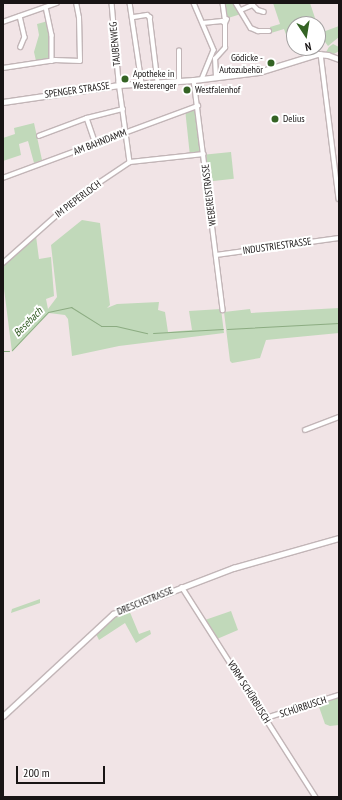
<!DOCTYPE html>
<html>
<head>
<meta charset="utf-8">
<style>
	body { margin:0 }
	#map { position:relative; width:342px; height:800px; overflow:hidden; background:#f1e4e6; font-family:"PT Sans Narrow",sans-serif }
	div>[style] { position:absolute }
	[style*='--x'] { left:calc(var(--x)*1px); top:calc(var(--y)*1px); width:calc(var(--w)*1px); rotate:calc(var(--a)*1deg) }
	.green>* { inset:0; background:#c1d9ba; transform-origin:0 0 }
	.stream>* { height:1px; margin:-0.5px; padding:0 0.5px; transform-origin:0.5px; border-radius:0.5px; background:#8cac82 }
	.roads { filter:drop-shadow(1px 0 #c2b5b7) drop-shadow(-1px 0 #c2b5b7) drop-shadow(0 1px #c2b5b7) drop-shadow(0 -1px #c2b5b7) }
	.minor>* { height:3.5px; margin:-1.75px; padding:0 1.75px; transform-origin:1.75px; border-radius:1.75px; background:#fff }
	.tertiary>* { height:4.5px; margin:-2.25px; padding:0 2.25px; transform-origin:2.25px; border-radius:2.25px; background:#fff }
	.dots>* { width:11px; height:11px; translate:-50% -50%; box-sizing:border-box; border:2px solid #fff; border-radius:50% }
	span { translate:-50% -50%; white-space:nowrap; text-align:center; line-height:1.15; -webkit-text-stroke:4px #fff; paint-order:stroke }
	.street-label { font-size:10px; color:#181414 }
	.poi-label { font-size:10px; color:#181414 }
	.right { translate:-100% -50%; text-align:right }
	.left { translate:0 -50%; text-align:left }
	.water-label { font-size:11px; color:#29541a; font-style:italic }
	.frame { position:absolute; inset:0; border:4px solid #181414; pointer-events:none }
	.north { position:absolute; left:286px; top:16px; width:40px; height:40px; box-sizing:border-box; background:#fff; border:1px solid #a3a1a1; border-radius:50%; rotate:168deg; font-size:11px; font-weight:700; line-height:16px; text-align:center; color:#181414 }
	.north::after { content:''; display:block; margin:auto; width:14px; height:18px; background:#346324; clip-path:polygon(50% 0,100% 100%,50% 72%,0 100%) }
	.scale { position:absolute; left:16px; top:766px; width:89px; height:18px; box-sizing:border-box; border:2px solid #181414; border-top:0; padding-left:5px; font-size:12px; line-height:14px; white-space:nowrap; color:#181414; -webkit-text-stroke:3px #fff; paint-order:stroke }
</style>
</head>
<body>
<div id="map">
	<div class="green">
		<div style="clip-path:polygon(224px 3px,234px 3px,241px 14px,228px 18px)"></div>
		<div style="clip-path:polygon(273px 3px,310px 3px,317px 24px,294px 24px,294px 44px,290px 46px,284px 29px,271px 33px,270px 27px,280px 24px)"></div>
		<div style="clip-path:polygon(48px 21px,51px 36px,49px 59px,36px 61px,34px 52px,39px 35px,37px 24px)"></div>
		<div style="clip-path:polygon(339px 26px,339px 37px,328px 46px,323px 39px,318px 38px,318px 27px,320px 33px)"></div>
		<div style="clip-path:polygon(333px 44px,339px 47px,339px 51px,334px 54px,326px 52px,329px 47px)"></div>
		<div style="left:197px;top:108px;width:45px;height:12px;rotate:84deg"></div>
		<div style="clip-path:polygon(34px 123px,42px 160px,34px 163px,28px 141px,19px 144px,21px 155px,3px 161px,3px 138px,15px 134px,14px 128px)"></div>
		<div style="left:231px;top:152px;width:27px;height:25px;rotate:84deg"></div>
		<div style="clip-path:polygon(82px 220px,100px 223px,110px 305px,107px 308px,117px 304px,159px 302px,158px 310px,165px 312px,168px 332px,192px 330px,189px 311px,221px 309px,224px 333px,119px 346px,72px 356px,68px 319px,65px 315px,49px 313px,12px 352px,3px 281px,3px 266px,36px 236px,39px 259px,51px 257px,54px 296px,46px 299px,48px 309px,57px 297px,51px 245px)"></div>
		<div style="clip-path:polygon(339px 308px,339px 333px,266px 340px,260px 358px,232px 363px,230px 361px,224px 312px,250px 309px,251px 313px)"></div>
		<div style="clip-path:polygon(40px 599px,40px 603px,11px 613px,12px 609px)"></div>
		<div style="clip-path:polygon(129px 610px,139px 634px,150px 630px,151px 634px,136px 643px,125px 623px,99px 640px,95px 632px,115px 615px)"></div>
		<div style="clip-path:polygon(231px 611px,238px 630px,217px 639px,205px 620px)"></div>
		<div style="clip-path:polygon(339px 698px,339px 725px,330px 726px,325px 724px,318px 704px)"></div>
	</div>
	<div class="stream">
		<div style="--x:227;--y:329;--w:112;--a:-3.1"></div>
		<div style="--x:153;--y:333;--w:70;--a:-3.3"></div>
		<div style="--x:12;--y:350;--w:52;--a:-46.5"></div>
		<div style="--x:48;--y:312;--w:24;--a:-12"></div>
		<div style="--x:71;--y:307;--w:36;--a:32"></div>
		<div style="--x:101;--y:326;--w:15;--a:0"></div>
		<div style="--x:116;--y:326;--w:32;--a:13"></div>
		<div style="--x:3;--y:351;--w:6;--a:0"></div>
	</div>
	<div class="roads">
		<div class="minor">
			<div style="--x:112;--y:3;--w:79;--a:84.9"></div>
			<div style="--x:119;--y:82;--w:81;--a:82.2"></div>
			<div style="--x:130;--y:3;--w:81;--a:81.5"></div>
			<div style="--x:194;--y:3;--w:51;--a:66.9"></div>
			<div style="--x:214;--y:50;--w:31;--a:112"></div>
			<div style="--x:223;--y:3;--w:15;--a:82"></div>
			<div style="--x:236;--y:3;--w:29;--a:59"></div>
			<div style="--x:251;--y:28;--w:8;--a:23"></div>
			<div style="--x:258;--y:31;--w:11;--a:0"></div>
			<div style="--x:253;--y:3;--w:2;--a:90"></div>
			<div style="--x:253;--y:5;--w:7;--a:45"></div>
			<div style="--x:258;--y:10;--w:6;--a:18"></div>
			<div style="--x:46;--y:7;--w:29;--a:78"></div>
			<div style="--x:52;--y:35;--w:26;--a:90"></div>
			<div style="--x:241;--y:10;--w:13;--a:-23"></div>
			<div style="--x:20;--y:16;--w:22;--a:77"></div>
			<div style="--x:25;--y:37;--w:11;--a:112"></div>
			<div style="--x:134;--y:17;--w:13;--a:-9"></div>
			<div style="--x:147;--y:15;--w:4;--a:34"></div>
			<div style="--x:150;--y:17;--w:65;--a:83"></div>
			<div style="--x:3;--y:22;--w:57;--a:-19.4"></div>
			<div style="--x:203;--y:23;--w:19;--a:-6"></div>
			<div style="--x:222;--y:21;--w:4;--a:34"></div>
			<div style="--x:225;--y:23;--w:4;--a:-63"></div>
			<div style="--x:321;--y:54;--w:146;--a:82.9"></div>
			<div style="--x:3;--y:68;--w:53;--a:-8.7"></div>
			<div style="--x:55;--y:60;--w:25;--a:2"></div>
			<div style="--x:80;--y:61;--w:43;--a:-91.3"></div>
			<div style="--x:79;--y:18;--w:15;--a:-101"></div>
			<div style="--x:216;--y:77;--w:18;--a:-93"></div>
			<div style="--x:215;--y:59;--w:15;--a:-48"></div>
			<div style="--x:225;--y:48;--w:25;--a:-90"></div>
			<div style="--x:194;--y:80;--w:232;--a:82.8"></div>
			<div style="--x:179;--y:81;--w:30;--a:-90"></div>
			<div style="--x:87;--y:118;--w:28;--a:71"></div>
			<div style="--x:39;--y:136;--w:51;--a:-20.6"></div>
			<div style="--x:87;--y:118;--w:37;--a:-14"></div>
			<div style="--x:3;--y:178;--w:208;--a:-20.3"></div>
			<div style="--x:216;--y:255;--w:124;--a:-7.9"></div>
			<div style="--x:3;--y:263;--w:96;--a:-41.6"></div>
			<div style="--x:75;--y:199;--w:66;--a:-33.9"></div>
			<div style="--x:130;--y:162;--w:74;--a:-6.2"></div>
			<div style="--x:305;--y:430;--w:36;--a:-21"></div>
			<div style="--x:182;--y:587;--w:249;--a:57.5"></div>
			<div style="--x:266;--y:718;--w:77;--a:-17.5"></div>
		</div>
		<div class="tertiary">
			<div style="--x:3;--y:102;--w:117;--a:-8.3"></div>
			<div style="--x:119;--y:85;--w:75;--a:-3.8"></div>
			<div style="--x:194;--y:80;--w:65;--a:-7"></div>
			<div style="--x:259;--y:72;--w:61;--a:-17.2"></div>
			<div style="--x:317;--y:54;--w:11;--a:5"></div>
			<div style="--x:328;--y:55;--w:12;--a:20"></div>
			<div style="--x:3;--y:716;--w:150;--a:-42.8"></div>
			<div style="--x:113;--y:614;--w:129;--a:-21"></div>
			<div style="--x:233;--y:568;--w:110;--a:-15.8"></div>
		</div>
	</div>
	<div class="dots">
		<div style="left:271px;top:63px;background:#346324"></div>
		<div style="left:125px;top:79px;background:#346324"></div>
		<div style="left:187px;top:90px;background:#346324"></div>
		<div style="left:275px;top:119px;background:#346324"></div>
	</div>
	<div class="street-label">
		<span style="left:115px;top:44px;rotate:-95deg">TAUBENWEG</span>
		<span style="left:77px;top:90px;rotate:-8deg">SPENGER STRASSE</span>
		<span style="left:100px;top:142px;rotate:-21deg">AM BAHNDAMM</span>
		<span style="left:209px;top:195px;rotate:-97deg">WEBEREISTRASSE</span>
		<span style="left:78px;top:199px;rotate:-37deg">IM PIEPERLOCH</span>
		<span style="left:277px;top:246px;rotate:-8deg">INDUSTRIESTRASSE</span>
		<span style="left:145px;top:601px;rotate:-22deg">DRESCHSTRASSE</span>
		<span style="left:249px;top:692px;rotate:58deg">VORM SCHÜRBUSCH</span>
		<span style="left:303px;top:707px;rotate:-18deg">SCHÜRBUSCH</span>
	</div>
	<div class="poi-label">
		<span class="right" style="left:263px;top:63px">Gödicke -<br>Autozubehör</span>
		<span class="left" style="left:133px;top:79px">Apotheke in<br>Westerenger</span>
		<span class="left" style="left:195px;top:90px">Westfalenhof</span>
		<span class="left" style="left:283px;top:119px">Delius</span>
	</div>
	<div class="water-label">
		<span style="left:28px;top:322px;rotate:-45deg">Besebach</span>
	</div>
	<div class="frame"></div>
	<div class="north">N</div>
	<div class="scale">200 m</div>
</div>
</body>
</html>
